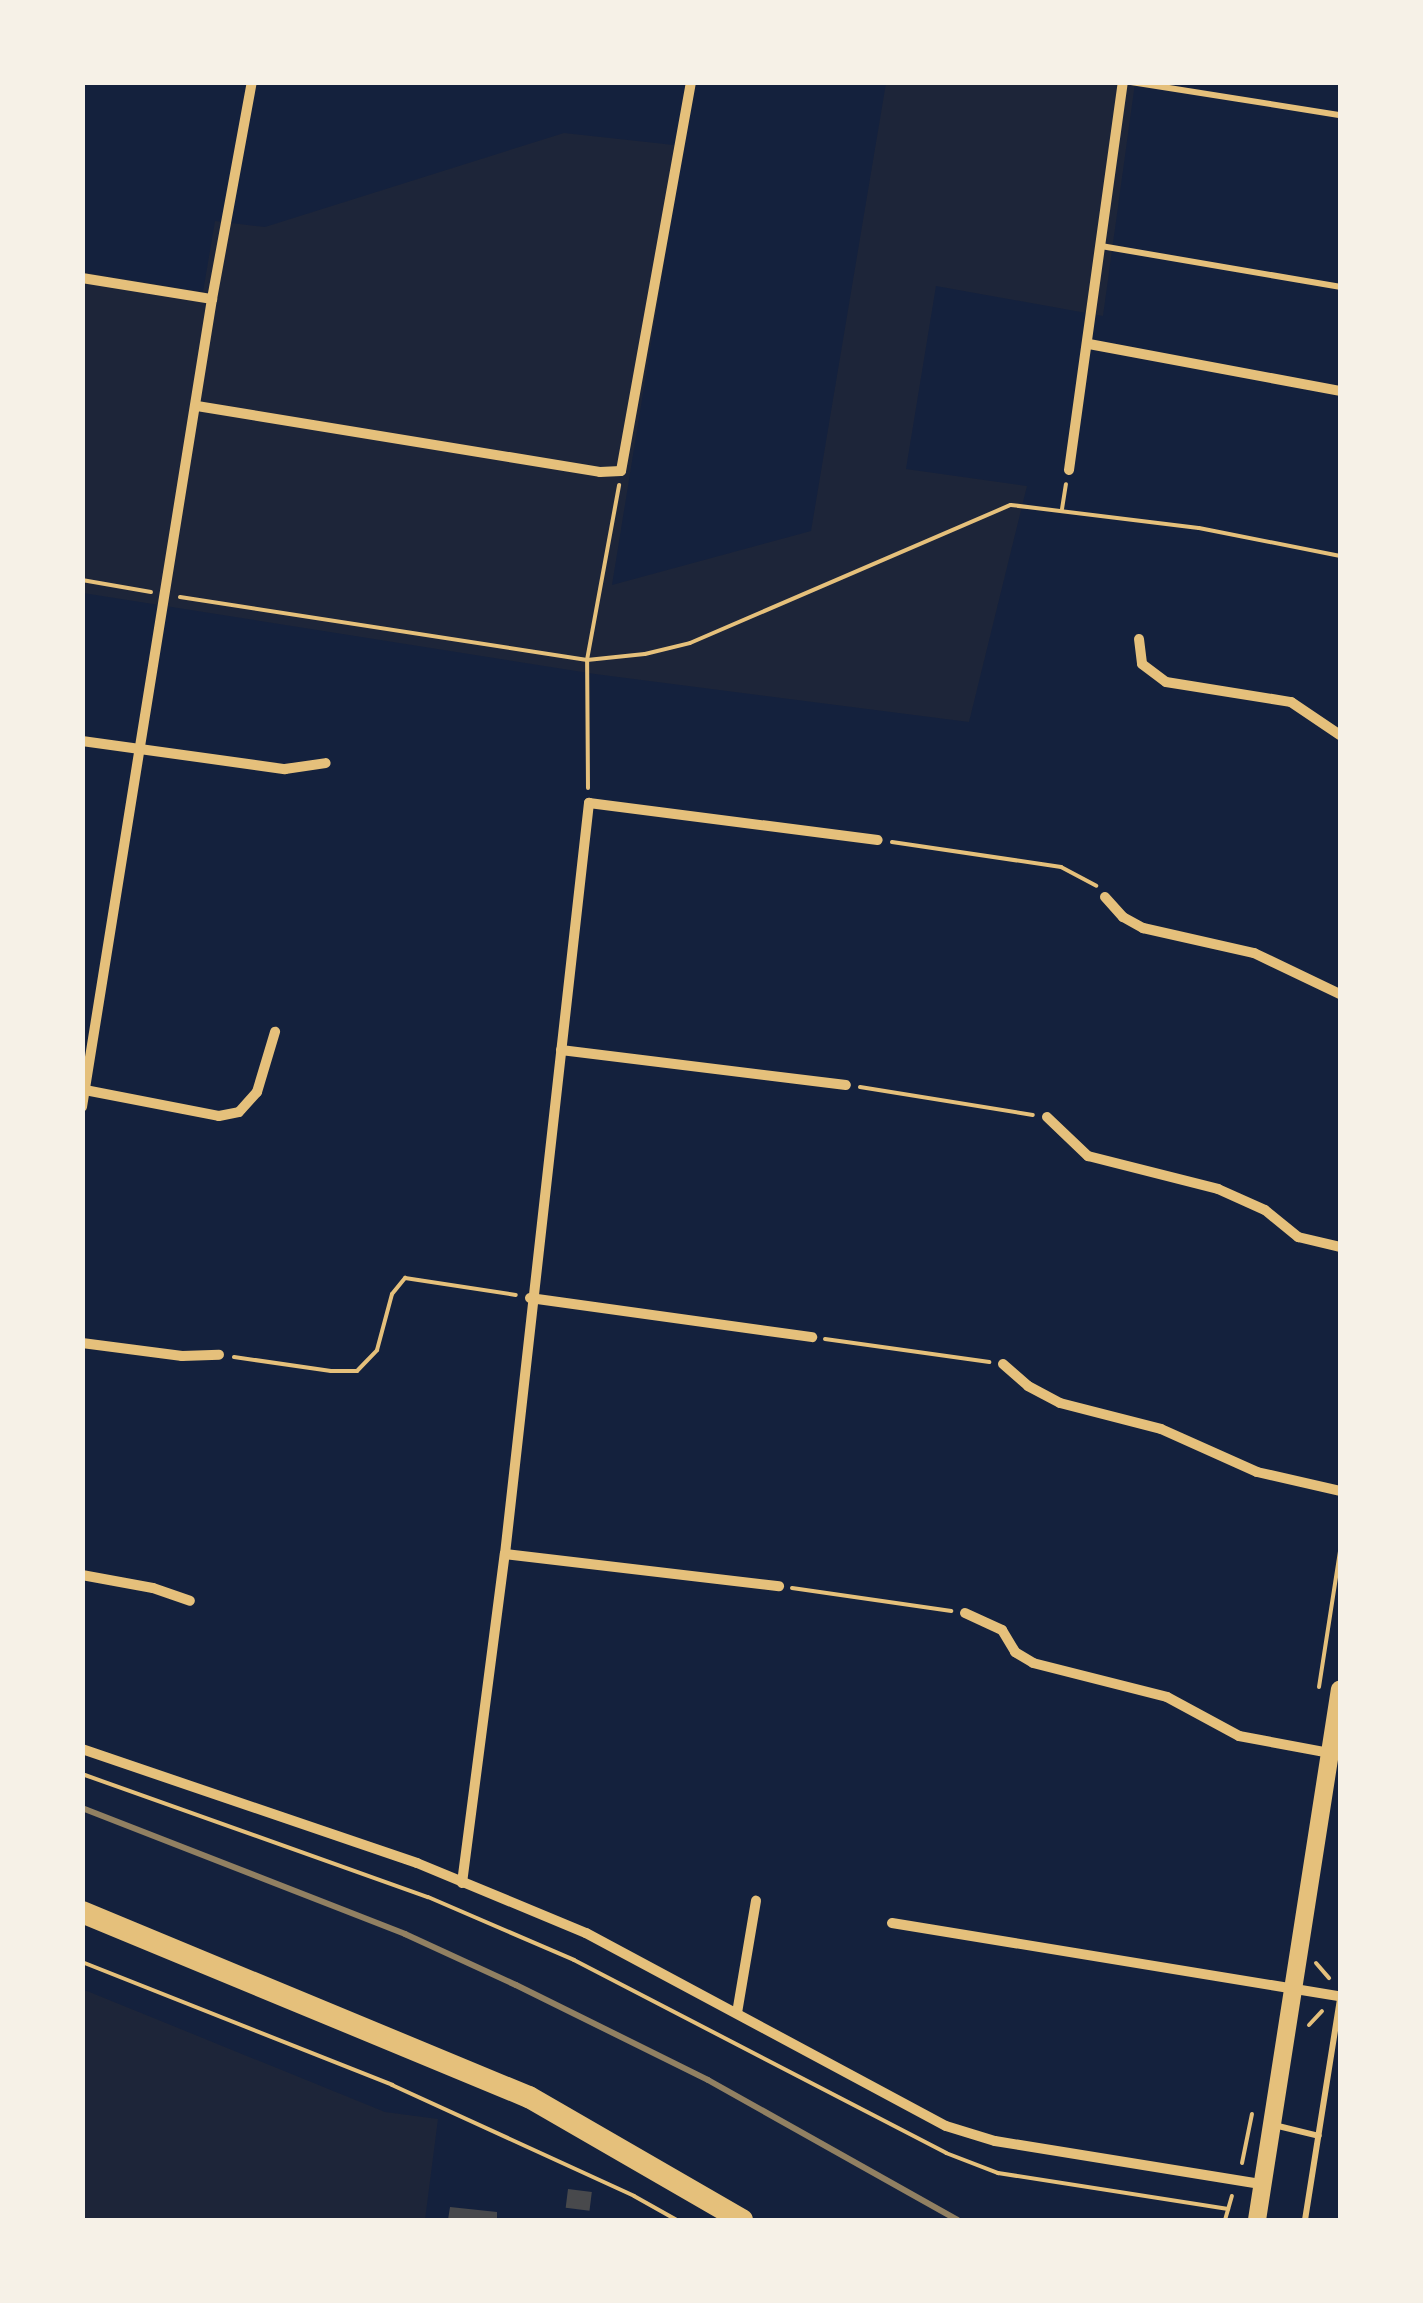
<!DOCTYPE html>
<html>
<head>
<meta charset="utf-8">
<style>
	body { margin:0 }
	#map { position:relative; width:1423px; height:2303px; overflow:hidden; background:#14213d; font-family:"Source Sans 3",sans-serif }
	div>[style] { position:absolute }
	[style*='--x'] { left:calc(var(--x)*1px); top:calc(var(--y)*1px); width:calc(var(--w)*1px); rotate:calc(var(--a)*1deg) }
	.green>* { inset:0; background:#1d2539 }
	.building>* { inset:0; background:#48494c; transform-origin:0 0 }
	.path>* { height:4px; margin:-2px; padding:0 2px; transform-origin:2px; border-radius:2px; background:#e5c07b }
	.service>* { height:6px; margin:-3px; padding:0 3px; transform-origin:3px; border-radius:3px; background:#e5c07b }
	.minor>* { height:10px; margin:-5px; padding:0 5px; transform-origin:5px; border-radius:5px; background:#e5c07b }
	.tertiary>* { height:18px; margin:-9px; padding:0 9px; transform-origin:9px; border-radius:9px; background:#e5c07b }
	.trunk>* { height:22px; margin:-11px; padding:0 11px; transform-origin:11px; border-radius:11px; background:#e5c07b }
	.rail>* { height:6px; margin:-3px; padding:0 3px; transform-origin:3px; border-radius:3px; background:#918062 }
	span { translate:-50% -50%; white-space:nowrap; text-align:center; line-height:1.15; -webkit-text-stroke:8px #f6f1e7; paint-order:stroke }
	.frame { position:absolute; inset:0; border:85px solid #f6f1e7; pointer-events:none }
</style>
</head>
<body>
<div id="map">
	<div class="green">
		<div style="clip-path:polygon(886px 83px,1135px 83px,1103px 316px,936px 286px,906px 469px,1027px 486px,969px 722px,595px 674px,83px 593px,82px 272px,203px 292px,215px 221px,265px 227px,564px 133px,683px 146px,612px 585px,811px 531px)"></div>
		<div style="clip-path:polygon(82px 1989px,385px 2112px,438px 2119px,425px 2220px,83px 2220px)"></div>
	</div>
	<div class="building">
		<div style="left:568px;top:2189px;width:24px;height:19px;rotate:7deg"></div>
		<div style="clip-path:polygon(450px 2207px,497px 2212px,497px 2220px,448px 2220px)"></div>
	</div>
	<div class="path">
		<div style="--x:1062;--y:509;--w:25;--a:-81"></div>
		<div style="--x:82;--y:580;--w:70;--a:9.9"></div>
		<div style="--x:180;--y:597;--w:412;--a:8.8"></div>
		<div style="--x:587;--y:660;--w:58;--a:-5.9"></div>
		<div style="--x:645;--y:654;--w:46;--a:-13.7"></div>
		<div style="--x:690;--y:643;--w:349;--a:-23.3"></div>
		<div style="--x:1011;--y:505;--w:189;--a:7"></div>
		<div style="--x:1199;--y:528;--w:144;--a:11.2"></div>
		<div style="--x:588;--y:788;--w:128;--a:-90.4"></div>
		<div style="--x:587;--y:660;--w:178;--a:-79.6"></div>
		<div style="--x:892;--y:842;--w:171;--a:8.4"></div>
		<div style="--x:1061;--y:867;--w:40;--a:28"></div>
		<div style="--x:860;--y:1087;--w:175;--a:9.2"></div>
		<div style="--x:825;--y:1339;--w:166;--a:8"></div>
		<div style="--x:234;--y:1357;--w:98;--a:8.2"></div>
		<div style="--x:331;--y:1371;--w:26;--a:0"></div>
		<div style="--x:357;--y:1371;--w:29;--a:-46"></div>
		<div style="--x:377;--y:1350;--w:58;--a:-75"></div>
		<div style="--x:392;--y:1294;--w:21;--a:-51"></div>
		<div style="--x:405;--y:1278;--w:112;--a:8.7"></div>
		<div style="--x:792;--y:1588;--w:161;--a:8.2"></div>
		<div style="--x:1319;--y:1687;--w:137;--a:-81.2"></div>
		<div style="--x:82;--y:1774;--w:367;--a:19.6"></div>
		<div style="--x:428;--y:1897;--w:159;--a:23.3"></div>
		<div style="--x:574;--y:1960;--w:419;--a:27.4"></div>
		<div style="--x:946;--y:2153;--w:56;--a:21"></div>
		<div style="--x:998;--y:2173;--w:233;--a:8.9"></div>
		<div style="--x:82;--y:1962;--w:334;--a:21.6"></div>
		<div style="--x:392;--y:2085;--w:266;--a:24.6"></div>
		<div style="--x:634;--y:2196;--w:49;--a:29.2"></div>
		<div style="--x:1316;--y:1963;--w:20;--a:49"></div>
		<div style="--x:1309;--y:2025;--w:19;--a:-47"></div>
		<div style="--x:1242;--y:2163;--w:50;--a:-78.5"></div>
		<div style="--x:1225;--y:2220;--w:25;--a:-74"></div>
	</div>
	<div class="service">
		<div style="--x:1131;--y:82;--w:212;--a:9"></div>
		<div style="--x:1101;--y:246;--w:242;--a:9.7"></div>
		<div style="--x:1274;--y:2125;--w:46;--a:13.7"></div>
		<div style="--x:1305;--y:2220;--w:223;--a:-81"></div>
	</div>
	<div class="minor">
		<div style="--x:82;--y:278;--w:132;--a:9.2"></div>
		<div style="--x:1089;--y:344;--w:255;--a:10.6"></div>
		<div style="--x:197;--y:406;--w:408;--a:9.3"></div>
		<div style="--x:600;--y:472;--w:21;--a:-3"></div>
		<div style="--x:621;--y:471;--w:395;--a:-79.8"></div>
		<div style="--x:1069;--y:470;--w:392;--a:-82.1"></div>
		<div style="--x:1139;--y:639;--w:25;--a:83"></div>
		<div style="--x:1142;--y:664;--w:30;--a:37"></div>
		<div style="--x:1166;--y:682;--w:127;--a:9.1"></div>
		<div style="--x:1291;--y:702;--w:59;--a:34"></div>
		<div style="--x:82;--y:741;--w:205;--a:7.9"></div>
		<div style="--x:285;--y:769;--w:41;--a:-8.3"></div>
		<div style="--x:1105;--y:897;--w:27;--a:48"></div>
		<div style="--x:1123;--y:917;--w:23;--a:29"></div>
		<div style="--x:1143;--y:928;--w:114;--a:12.7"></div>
		<div style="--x:1254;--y:953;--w:95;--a:25.5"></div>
		<div style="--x:561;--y:1050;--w:287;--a:7"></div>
		<div style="--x:85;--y:1090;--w:136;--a:11"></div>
		<div style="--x:219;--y:1116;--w:20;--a:-11"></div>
		<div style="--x:239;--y:1112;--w:27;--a:-48"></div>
		<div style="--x:257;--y:1092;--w:63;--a:-73.3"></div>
		<div style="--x:82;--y:1107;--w:818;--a:-80.86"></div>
		<div style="--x:212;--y:299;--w:221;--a:-79.6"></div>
		<div style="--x:1047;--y:1117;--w:57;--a:43.6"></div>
		<div style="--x:1088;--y:1156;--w:134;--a:14.2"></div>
		<div style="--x:1218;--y:1189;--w:51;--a:24.1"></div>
		<div style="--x:1265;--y:1210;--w:43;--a:39.3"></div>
		<div style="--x:1298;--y:1237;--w:43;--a:13.4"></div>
		<div style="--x:530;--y:1298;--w:285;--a:7.9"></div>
		<div style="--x:82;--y:1343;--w:101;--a:7.4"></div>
		<div style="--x:182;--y:1356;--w:37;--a:-2"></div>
		<div style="--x:1003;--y:1364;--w:33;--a:41"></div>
		<div style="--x:1028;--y:1386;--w:36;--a:28"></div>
		<div style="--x:1060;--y:1403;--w:104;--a:14.4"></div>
		<div style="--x:1161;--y:1429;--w:105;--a:24.1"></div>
		<div style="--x:1257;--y:1472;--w:85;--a:12.9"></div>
		<div style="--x:505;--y:1554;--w:276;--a:6.7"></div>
		<div style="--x:82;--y:1575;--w:72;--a:10.4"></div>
		<div style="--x:153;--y:1588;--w:39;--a:19"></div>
		<div style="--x:965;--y:1613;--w:41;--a:24.7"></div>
		<div style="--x:1002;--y:1630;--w:26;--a:59"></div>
		<div style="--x:1015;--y:1652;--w:21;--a:31"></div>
		<div style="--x:1033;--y:1663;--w:138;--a:14.2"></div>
		<div style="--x:1167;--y:1697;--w:82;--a:28.4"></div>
		<div style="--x:1239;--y:1736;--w:93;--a:10.6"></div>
		<div style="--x:82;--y:1749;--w:354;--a:18.8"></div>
		<div style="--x:417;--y:1863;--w:183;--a:22.5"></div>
		<div style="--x:586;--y:1933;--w:408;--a:28.2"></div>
		<div style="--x:946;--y:2126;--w:51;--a:17"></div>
		<div style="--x:995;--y:2141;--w:269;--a:9.2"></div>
		<div style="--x:462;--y:1883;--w:332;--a:-82.6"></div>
		<div style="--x:505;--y:1554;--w:756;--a:-83.62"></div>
		<div style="--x:589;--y:803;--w:291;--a:7.3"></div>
		<div style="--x:892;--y:1923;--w:454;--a:9.3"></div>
		<div style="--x:737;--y:2013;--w:114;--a:-80.4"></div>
	</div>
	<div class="tertiary">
		<div style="--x:1257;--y:2220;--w:537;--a:-81.12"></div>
	</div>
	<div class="trunk">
		<div style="--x:82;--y:1912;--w:484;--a:22.5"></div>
		<div style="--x:529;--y:2097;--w:246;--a:30"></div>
	</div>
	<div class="rail">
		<div style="--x:82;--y:1808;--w:347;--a:21.3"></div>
		<div style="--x:405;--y:1934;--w:122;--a:24.7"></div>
		<div style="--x:516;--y:1985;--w:214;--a:26.3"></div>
		<div style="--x:708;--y:2080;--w:286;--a:29.3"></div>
	</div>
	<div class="frame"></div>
</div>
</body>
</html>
